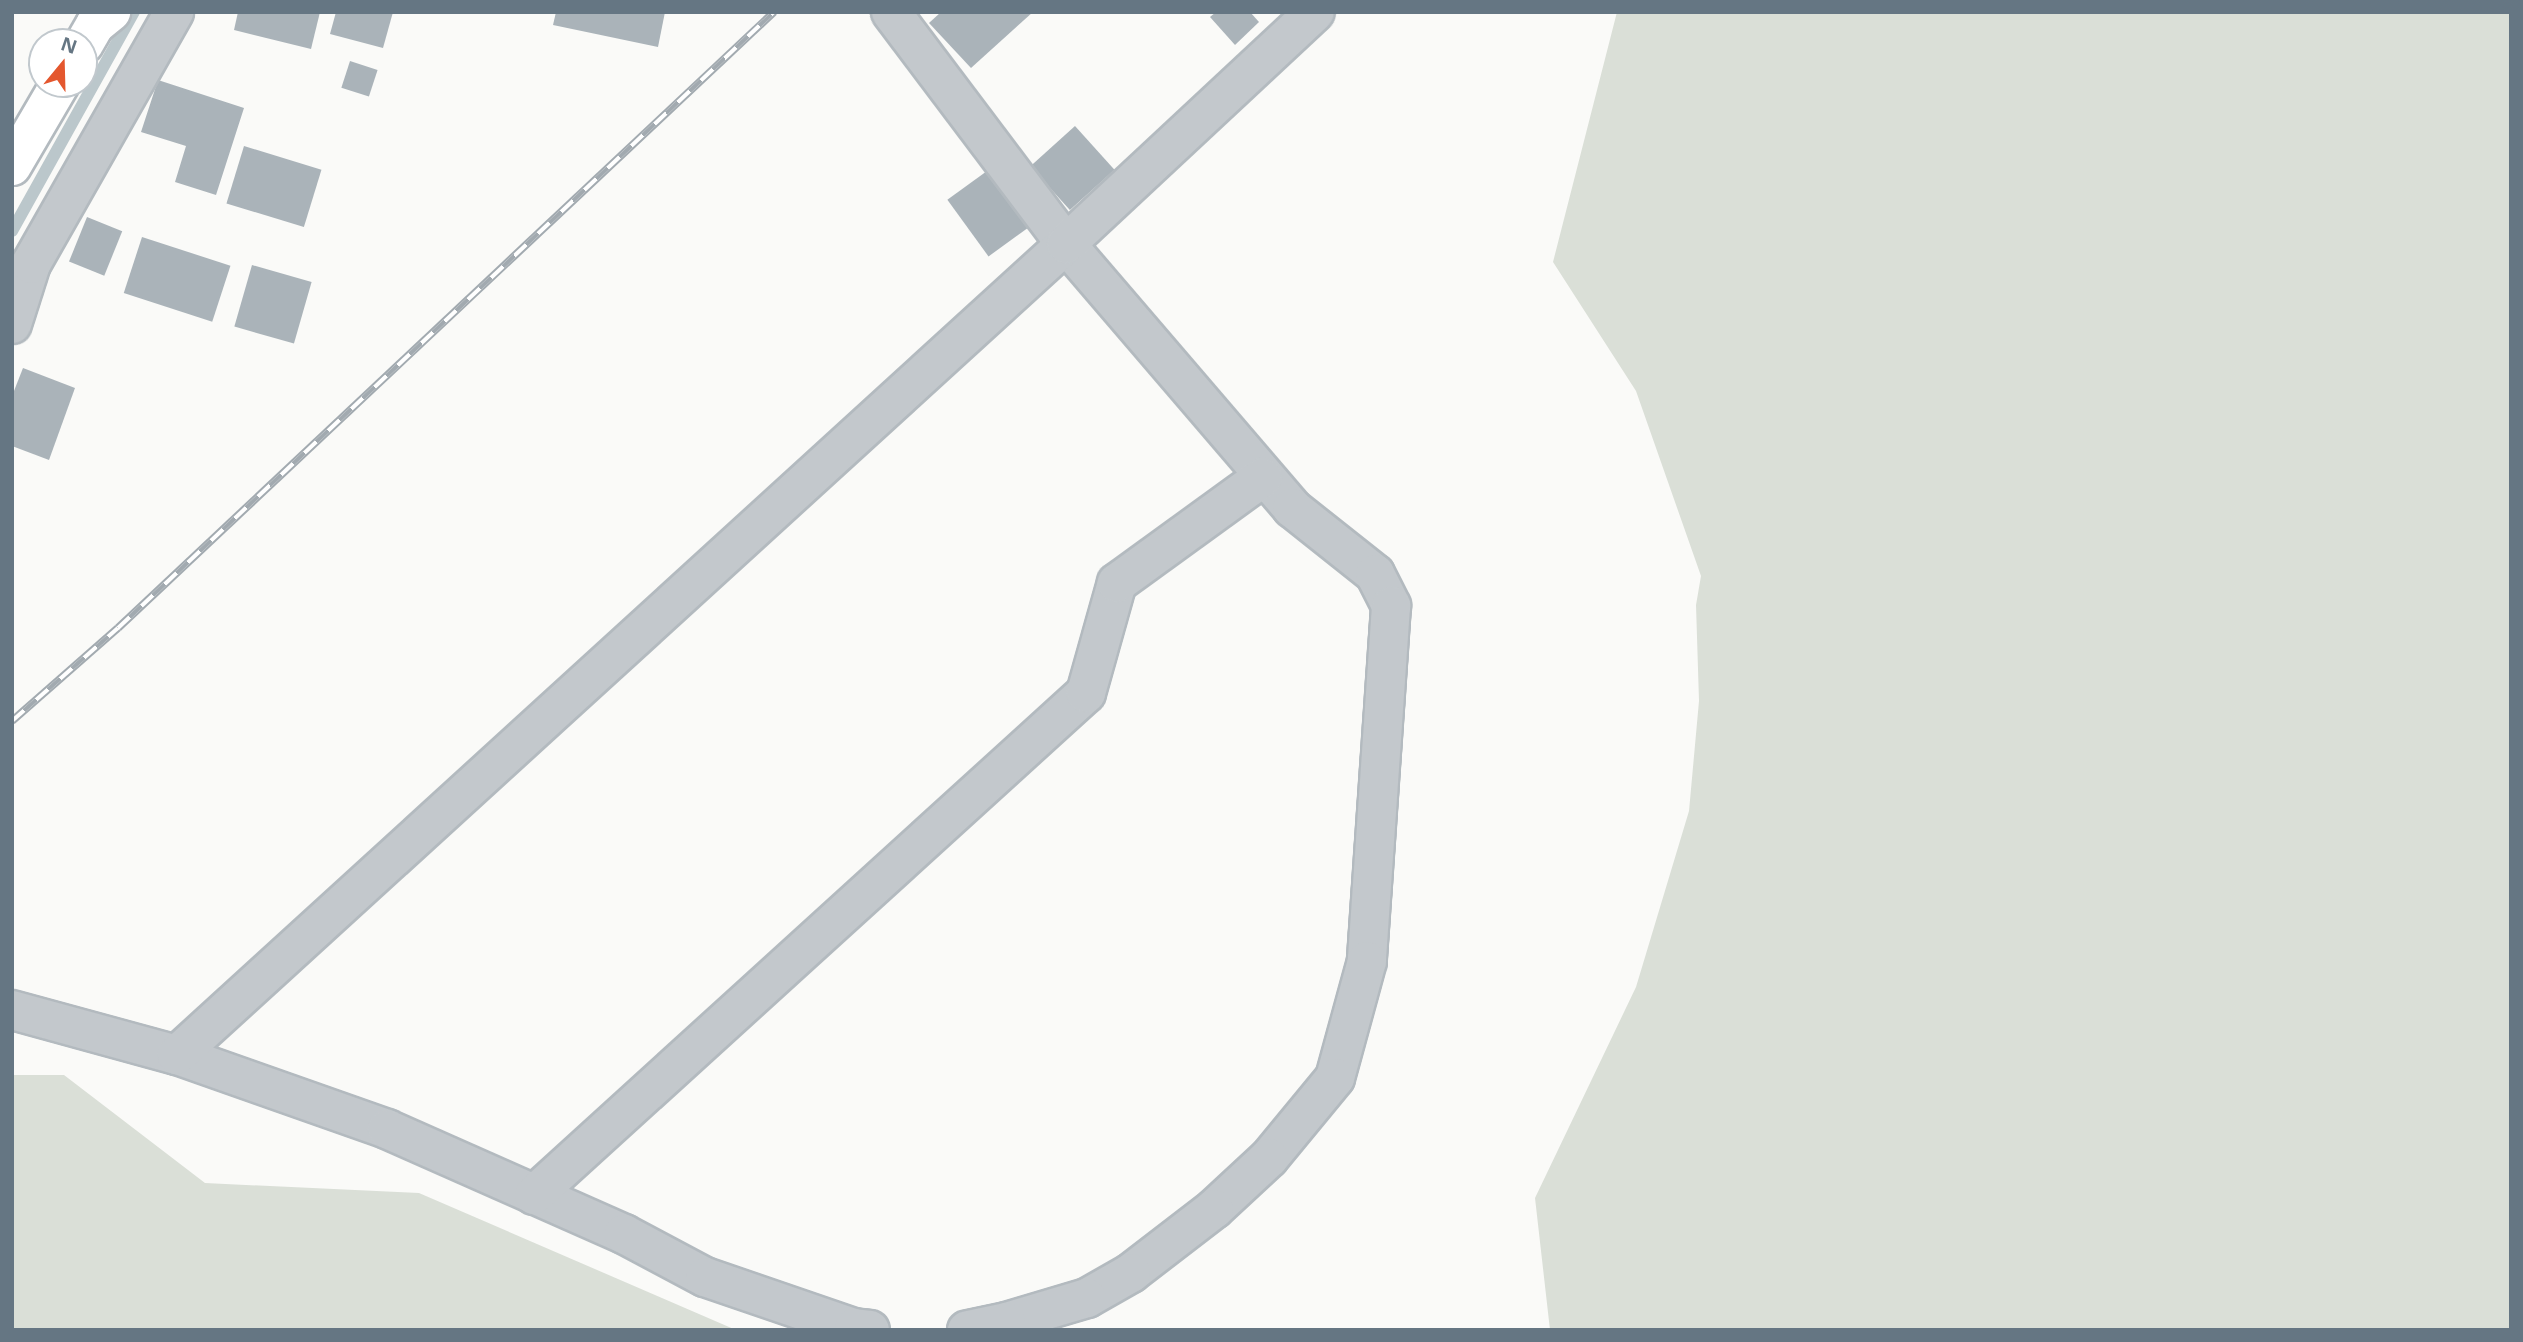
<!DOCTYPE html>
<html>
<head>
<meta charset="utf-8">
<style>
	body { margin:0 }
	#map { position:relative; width:2523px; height:1342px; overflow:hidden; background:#fafaf8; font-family:"Noto Sans",sans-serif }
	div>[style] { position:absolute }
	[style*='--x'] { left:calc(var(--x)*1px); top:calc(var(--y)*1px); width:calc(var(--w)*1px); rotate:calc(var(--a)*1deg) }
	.green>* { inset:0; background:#dadfd7 }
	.stream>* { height:12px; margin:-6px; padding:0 6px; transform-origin:6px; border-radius:6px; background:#bbc7cb }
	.building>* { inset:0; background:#aab3b9; transform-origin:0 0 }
	.roads { filter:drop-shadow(2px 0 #b3babf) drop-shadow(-2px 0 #b3babf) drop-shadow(0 2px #b3babf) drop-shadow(0 -2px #b3babf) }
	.minor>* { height:38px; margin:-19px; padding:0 19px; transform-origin:19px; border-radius:19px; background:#c3c8cc }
	.secondary>* { height:38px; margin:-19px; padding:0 19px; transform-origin:19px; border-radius:19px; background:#fff }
	.rail>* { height:8px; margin-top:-4px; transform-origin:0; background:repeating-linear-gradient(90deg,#fff 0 16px,#a2aab0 0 32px); box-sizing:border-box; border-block:2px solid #a2aab0 }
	span { translate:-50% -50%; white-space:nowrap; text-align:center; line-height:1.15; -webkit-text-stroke:7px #fff; paint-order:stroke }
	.frame { position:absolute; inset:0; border:14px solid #657683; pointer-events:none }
	.north { position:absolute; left:28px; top:28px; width:70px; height:70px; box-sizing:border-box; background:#fff; border:2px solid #c1c8cd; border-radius:50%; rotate:19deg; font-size:19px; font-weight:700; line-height:28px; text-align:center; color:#657683 }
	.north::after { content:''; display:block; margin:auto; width:24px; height:32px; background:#e4572e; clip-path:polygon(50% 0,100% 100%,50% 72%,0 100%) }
</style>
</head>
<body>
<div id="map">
	<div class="green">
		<div style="clip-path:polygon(1617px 12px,2511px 12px,2511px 1330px,1550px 1330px,1535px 1198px,1636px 987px,1689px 811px,1699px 701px,1696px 605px,1701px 576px,1636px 391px,1553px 262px)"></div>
		<div style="clip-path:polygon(12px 1075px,64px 1075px,205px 1183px,419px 1193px,736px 1330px,12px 1330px)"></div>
	</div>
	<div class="stream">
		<div style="--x:12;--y:231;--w:251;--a:-60.9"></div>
	</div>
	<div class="building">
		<div style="clip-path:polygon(238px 12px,320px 12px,311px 49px,234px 30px)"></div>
		<div style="clip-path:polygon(336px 12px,393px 12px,383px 48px,330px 34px)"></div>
		<div style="clip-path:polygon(556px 12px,665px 12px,658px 47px,553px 25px)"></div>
		<div style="clip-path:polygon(941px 12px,1033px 12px,971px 68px,929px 23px)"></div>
		<div style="clip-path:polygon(1216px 12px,1250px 12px,1259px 22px,1235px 45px,1210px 17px)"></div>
		<div style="left:350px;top:61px;width:29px;height:28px;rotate:18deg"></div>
		<div style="clip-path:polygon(158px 80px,244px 108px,216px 195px,175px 182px,186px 146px,141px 132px)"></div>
		<div style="left:1075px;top:126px;width:59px;height:60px;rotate:48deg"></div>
		<div style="left:244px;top:146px;width:81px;height:60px;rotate:17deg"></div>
		<div style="left:987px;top:171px;width:70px;height:49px;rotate:54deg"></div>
		<div style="left:87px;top:217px;width:38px;height:48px;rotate:22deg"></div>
		<div style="left:142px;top:237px;width:93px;height:59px;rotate:18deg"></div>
		<div style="left:252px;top:265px;width:62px;height:64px;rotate:16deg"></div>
		<div style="clip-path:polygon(23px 368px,75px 388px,49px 460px,12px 446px,12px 396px)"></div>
	</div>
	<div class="roads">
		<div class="minor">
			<div style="--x:891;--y:12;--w:291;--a:53"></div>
			<div style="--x:1066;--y:244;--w:348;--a:49.4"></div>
			<div style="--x:1292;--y:508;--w:106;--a:38.5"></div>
			<div style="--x:1375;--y:574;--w:36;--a:63"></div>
			<div style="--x:1391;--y:606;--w:356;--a:93.9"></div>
			<div style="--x:1367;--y:961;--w:121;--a:105.3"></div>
			<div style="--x:1335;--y:1078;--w:104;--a:129.5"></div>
			<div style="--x:1269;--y:1158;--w:75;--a:137.2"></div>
			<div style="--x:1214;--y:1209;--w:105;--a:142.4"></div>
			<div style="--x:1131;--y:1273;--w:51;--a:150.4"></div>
			<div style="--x:1087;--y:1298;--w:84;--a:163.5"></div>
			<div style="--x:1006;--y:1322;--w:40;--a:168"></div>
			<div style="--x:12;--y:324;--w:63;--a:-72.4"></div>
			<div style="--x:31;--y:264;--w:290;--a:-60.4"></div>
			<div style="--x:12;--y:1010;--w:171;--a:15.3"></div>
			<div style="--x:177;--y:1055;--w:223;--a:19.4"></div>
			<div style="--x:387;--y:1129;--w:259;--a:23.9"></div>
			<div style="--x:624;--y:1234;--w:92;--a:28"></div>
			<div style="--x:705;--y:1277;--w:157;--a:18.9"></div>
			<div style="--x:854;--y:1328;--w:16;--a:7"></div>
			<div style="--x:177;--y:1055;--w:1203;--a:-42.37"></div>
			<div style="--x:1066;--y:244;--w:340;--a:-43"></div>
			<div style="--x:534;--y:1195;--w:746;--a:-42.28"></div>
			<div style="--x:1086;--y:693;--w:114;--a:-74.3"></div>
			<div style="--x:1117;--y:583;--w:180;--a:-36"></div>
		</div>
		<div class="secondary">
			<div style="--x:84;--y:44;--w:22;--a:-60"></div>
			<div style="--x:95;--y:25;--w:21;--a:-39"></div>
			<div style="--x:12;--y:166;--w:95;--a:-59.7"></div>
		</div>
	</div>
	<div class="rail">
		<div style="--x:12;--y:721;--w:141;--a:-41.3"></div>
		<div style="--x:118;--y:628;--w:900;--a:-43.2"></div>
	</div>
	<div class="frame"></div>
	<div class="north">N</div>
</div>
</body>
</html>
